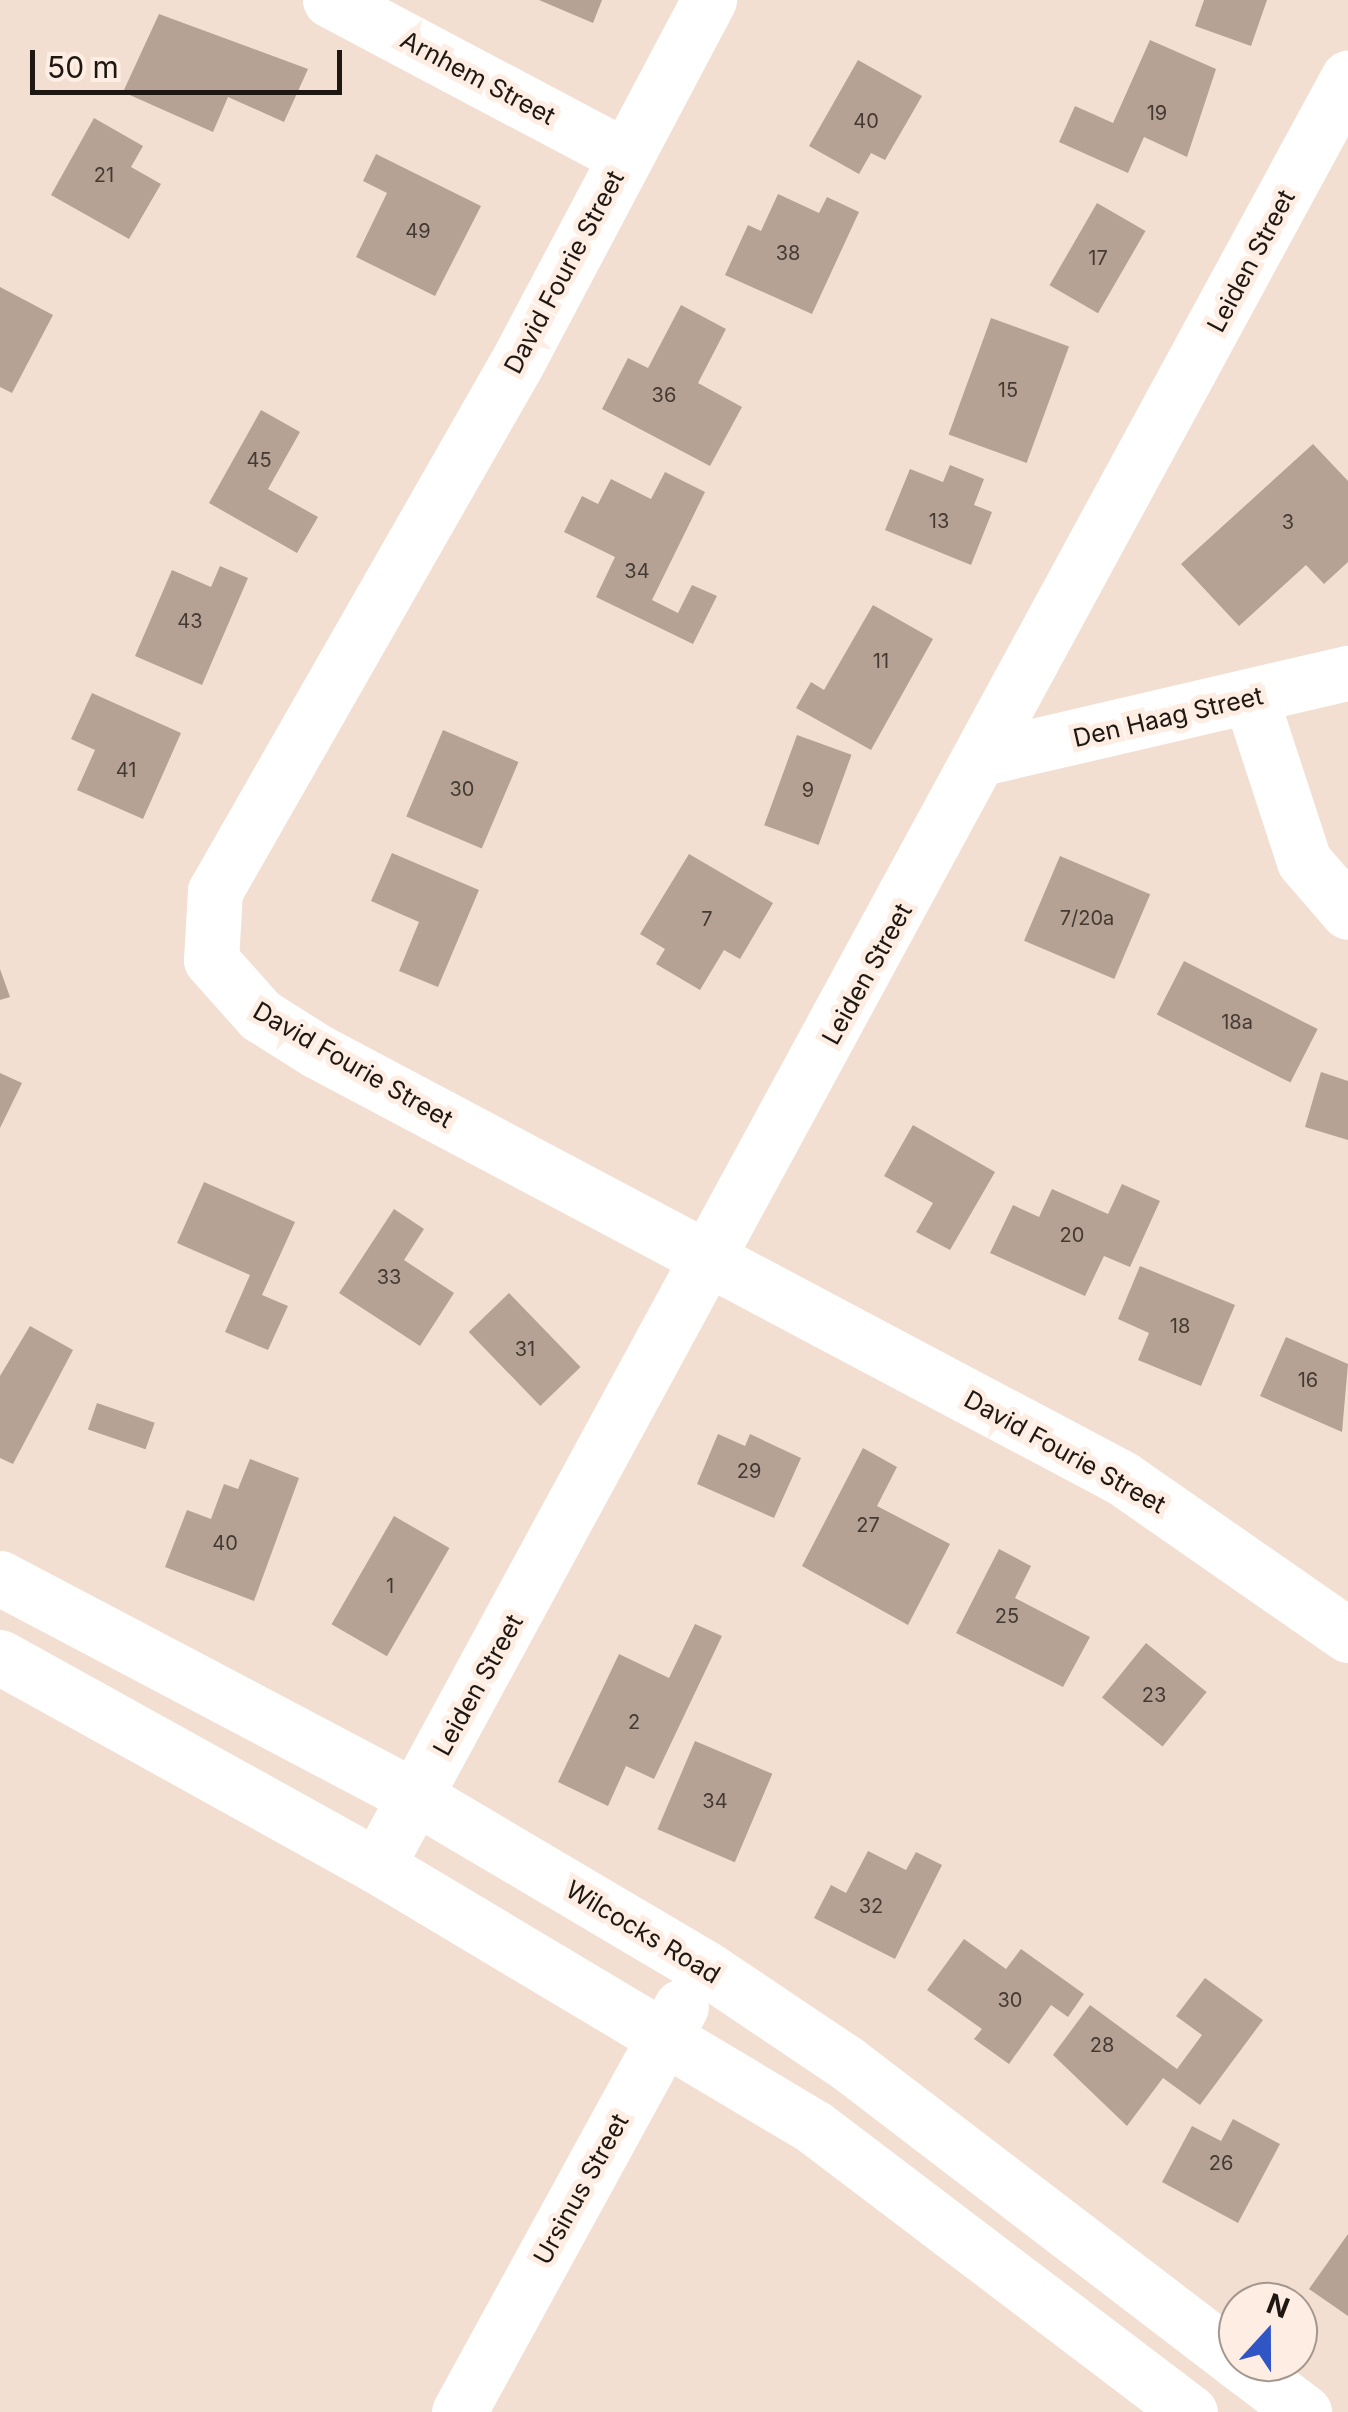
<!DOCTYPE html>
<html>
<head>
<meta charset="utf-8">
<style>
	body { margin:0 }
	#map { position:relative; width:1348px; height:2412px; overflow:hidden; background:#f3dfd1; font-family:Inter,sans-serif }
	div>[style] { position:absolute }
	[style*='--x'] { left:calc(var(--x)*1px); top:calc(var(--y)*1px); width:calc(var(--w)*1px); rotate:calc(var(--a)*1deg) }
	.building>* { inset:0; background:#b5a295; transform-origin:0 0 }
	.minor>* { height:55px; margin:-27.5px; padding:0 27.5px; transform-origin:27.5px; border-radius:27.5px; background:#fff }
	span { translate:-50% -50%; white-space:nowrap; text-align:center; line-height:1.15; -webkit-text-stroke:10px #fdede2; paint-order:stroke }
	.number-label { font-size:20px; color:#443a33 }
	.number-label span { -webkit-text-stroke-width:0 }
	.street-label { font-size:25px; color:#1e1712 }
	.north { position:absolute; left:1218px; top:2282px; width:100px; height:100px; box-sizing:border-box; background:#fdede2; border:2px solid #a4978f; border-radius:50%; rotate:21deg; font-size:28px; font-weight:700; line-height:40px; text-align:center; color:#1e1712 }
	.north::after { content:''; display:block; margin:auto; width:35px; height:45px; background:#3055c5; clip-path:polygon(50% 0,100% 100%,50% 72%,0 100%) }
	.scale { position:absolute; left:30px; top:50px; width:312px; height:45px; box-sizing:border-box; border:5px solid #1e1712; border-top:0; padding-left:12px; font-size:30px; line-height:35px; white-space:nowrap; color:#1e1712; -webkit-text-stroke:8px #fdede2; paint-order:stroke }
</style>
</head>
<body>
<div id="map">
	<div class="building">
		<div style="clip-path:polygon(539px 0,602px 0,593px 23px)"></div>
		<div style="clip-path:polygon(1204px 0,1267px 0,1251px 46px,1195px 26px)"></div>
		<div style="clip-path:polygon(159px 14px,308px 69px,284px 122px,228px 97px,213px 132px,123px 92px)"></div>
		<div style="clip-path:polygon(1150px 40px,1216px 69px,1187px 157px,1144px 137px,1128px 173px,1059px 142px,1075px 106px,1113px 123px)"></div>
		<div style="clip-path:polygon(858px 60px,922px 96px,885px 160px,871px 153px,859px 174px,809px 146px)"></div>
		<div style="clip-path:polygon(94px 118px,143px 146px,131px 167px,161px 184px,129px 239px,51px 195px)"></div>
		<div style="clip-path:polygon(376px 154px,481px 206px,435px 296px,356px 257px,387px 193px,363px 181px)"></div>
		<div style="clip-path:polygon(778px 194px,819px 213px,827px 197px,859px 212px,812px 314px,725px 275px,748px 225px,761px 231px)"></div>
		<div style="left:1097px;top:203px;width:56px;height:95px;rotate:30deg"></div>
		<div style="clip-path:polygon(0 287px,53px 315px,12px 393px,0 387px)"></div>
		<div style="clip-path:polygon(681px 305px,726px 329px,698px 383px,742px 407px,710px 466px,602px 409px,628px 358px,648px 368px)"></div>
		<div style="left:991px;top:318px;width:83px;height:124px;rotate:20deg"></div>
		<div style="clip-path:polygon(261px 410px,300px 432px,268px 489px,318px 517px,297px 553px,209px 503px)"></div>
		<div style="clip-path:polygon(1313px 444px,1348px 481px,1348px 562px,1324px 584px,1306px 565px,1239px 626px,1181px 564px)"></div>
		<div style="clip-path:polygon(950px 465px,984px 479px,974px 505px,992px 512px,971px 565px,885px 530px,910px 469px,943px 482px)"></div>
		<div style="clip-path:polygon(665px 472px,705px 492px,652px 600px,678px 613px,692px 585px,717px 596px,693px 644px,596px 597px,615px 557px,564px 532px,582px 496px,598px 504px,611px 479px,651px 499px)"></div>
		<div style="clip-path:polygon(220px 566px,248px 578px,202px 685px,135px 656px,172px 570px,211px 587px)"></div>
		<div style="clip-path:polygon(873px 605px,933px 639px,871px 750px,796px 708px,811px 682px,824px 690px)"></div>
		<div style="clip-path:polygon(92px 693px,181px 733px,143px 819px,77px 790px,95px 750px,71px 739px)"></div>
		<div style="left:443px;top:730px;width:82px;height:94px;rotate:23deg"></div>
		<div style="left:797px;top:735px;width:58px;height:96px;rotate:20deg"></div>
		<div style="clip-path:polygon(392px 853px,479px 890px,438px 987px,399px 971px,419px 922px,371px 901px)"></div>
		<div style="clip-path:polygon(689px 854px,773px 903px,740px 959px,724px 950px,700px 990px,656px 964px,665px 949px,640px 934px)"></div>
		<div style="left:1060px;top:856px;width:98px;height:92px;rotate:23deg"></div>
		<div style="left:1184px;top:961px;width:150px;height:60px;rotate:27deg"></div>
		<div style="clip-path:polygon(0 969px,10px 997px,0 1000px)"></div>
		<div style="clip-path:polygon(1321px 1072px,1348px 1081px,1348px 1140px,1305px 1127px)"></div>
		<div style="clip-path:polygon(0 1073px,22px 1083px,0 1128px)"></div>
		<div style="clip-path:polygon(913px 1125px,995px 1172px,950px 1250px,916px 1232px,933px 1203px,884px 1176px)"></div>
		<div style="clip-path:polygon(204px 1182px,295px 1222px,262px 1295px,288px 1306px,268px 1350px,225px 1332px,250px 1275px,177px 1243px)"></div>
		<div style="clip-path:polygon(1122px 1184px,1160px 1201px,1130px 1267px,1104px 1256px,1085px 1296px,990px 1253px,1013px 1205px,1039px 1217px,1052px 1189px,1108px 1214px)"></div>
		<div style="clip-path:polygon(394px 1209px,424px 1229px,404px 1260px,454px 1293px,420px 1346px,339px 1293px)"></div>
		<div style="clip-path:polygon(1140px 1266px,1235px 1305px,1201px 1386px,1138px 1360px,1149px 1333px,1118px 1319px)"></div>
		<div style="left:509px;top:1293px;width:103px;height:56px;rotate:46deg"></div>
		<div style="clip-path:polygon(30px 1326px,73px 1350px,13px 1464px,0 1458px,0 1376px)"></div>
		<div style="clip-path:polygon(1286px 1337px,1348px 1364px,1342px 1432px,1260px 1396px)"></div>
		<div style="left:97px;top:1403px;width:61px;height:28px;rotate:19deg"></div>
		<div style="clip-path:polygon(718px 1434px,745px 1446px,750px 1434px,801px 1458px,774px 1518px,697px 1484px)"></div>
		<div style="clip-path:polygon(863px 1448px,897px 1467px,877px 1506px,950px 1544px,908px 1625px,802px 1566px)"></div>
		<div style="clip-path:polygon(250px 1459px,299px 1478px,254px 1601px,165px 1567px,187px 1510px,211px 1519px,224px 1484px,238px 1489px)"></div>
		<div style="left:394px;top:1516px;width:64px;height:125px;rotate:30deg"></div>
		<div style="clip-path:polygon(999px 1549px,1031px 1566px,1015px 1598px,1090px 1637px,1063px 1687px,956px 1633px)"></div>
		<div style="clip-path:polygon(695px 1624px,722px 1636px,654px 1779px,626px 1766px,608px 1806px,558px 1782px,619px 1654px,669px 1678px)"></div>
		<div style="left:1146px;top:1643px;width:78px;height:70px;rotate:39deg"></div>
		<div style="left:695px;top:1741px;width:84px;height:96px;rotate:23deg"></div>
		<div style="clip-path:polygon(868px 1851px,906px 1870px,916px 1852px,942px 1865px,895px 1959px,814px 1918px,831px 1885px,846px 1893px)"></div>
		<div style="clip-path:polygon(964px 1939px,1006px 1969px,1021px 1949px,1084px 1994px,1068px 2017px,1051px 2005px,1009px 2064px,974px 2039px,982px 2029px,927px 1990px)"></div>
		<div style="clip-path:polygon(1205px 1978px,1263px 2020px,1200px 2105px,1163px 2078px,1127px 2126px,1053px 2055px,1090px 2005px,1177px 2069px,1202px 2035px,1176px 2016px)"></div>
		<div style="clip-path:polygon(1233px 2119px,1280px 2144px,1238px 2223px,1162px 2182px,1192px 2126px,1221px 2141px)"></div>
		<div style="clip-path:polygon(1348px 2234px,1348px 2316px,1309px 2289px)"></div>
	</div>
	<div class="minor">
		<div style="--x:330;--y:0;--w:335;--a:27.9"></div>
		<div style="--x:709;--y:0;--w:414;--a:117.9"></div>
		<div style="--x:515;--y:366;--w:605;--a:119.74"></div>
		<div style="--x:215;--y:891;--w:69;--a:93.3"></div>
		<div style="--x:211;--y:960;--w:74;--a:48.3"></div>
		<div style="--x:260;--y:1015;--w:67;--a:32.3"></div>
		<div style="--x:317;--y:1051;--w:911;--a:27.94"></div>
		<div style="--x:1122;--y:1478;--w:275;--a:34.8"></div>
		<div style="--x:1251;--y:699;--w:170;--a:71.9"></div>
		<div style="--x:1304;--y:861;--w:67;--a:49.2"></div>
		<div style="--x:986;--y:757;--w:372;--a:-13.1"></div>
		<div style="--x:0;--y:1578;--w:470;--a:27.8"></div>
		<div style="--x:416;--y:1797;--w:334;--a:30.6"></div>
		<div style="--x:704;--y:1967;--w:172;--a:33.9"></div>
		<div style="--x:847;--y:2063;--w:492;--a:37.4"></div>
		<div style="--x:0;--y:1657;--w:431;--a:29"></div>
		<div style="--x:377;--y:1866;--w:509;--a:30.85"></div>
		<div style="--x:814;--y:2127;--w:472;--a:37.2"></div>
		<div style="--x:377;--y:1866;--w:2035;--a:-61.5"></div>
		<div style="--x:1238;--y:2362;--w:83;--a:37.1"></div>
		<div style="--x:459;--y:2412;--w:462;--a:-61.3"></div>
	</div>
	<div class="number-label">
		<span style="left:1157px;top:113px">19</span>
		<span style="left:866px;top:121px">40</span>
		<span style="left:104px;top:175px">21</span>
		<span style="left:418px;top:231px">49</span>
		<span style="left:788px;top:253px">38</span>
		<span style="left:1098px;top:258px">17</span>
		<span style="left:1008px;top:390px">15</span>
		<span style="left:664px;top:395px">36</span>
		<span style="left:259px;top:460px">45</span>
		<span style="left:939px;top:521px">13</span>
		<span style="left:1288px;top:522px">3</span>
		<span style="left:637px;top:571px">34</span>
		<span style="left:190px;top:621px">43</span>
		<span style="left:881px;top:661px">11</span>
		<span style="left:126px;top:770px">41</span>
		<span style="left:462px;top:789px">30</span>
		<span style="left:808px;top:790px">9</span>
		<span style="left:1087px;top:918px">7/20a</span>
		<span style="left:707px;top:919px">7</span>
		<span style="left:1237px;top:1022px">18a</span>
		<span style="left:1072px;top:1235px">20</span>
		<span style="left:389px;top:1277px">33</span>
		<span style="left:1180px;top:1326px">18</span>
		<span style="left:525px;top:1349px">31</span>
		<span style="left:1308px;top:1380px">16</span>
		<span style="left:749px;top:1471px">29</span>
		<span style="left:868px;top:1525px">27</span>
		<span style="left:225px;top:1543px">40</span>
		<span style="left:390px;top:1586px">1</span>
		<span style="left:1007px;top:1616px">25</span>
		<span style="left:1154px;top:1695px">23</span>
		<span style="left:634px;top:1722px">2</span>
		<span style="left:715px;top:1801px">34</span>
		<span style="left:871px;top:1906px">32</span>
		<span style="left:1010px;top:2000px">30</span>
		<span style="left:1102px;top:2045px">28</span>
		<span style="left:1221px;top:2163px">26</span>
	</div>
	<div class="street-label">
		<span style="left:478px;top:78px;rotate:28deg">Arnhem Street</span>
		<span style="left:1251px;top:261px;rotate:-62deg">Leiden Street</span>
		<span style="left:564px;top:272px;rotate:-62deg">David Fourie Street</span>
		<span style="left:1168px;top:717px;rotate:-13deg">Den Haag Street</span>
		<span style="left:867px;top:974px;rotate:-61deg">Leiden Street</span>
		<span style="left:353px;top:1065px;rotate:30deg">David Fourie Street</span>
		<span style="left:1065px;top:1452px;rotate:29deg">David Fourie Street</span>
		<span style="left:478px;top:1685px;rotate:-61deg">Leiden Street</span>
		<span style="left:643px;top:1932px;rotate:31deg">Wilcocks Road</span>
		<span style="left:581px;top:2189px;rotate:-61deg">Ursinus Street</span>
	</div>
	<div class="north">N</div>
	<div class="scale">50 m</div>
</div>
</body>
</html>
